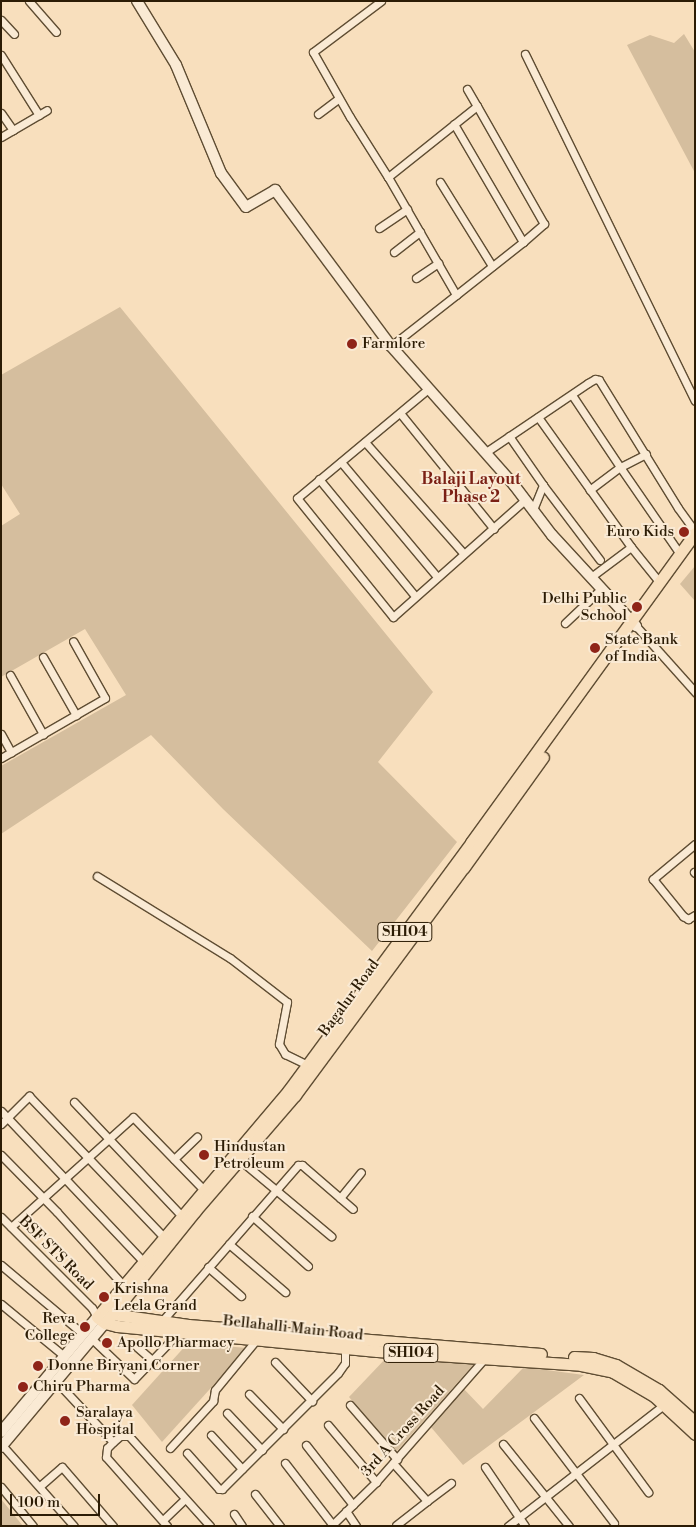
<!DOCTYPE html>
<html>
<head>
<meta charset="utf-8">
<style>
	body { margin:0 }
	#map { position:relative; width:696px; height:1527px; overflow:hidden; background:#f8dfbd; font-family:"Libre Bodoni",serif }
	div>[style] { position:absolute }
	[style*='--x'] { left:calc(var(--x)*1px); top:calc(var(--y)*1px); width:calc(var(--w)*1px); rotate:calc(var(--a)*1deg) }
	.green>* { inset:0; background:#d5be9e }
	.roads { filter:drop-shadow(1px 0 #5f4d33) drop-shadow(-1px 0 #5f4d33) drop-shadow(0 1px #5f4d33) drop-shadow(0 -1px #5f4d33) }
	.street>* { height:7px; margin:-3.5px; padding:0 3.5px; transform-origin:3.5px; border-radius:3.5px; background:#faead4 }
	.secondary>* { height:10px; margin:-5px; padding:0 5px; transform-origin:5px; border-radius:5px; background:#faead4 }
	.primary>* { height:11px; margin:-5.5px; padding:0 5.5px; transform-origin:5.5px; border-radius:5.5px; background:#f8dfbd }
	.dots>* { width:14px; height:14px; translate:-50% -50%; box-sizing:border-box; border:2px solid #faead4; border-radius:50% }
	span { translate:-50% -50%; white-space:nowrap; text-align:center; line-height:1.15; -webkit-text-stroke:4px #faead4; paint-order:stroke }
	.shield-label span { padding:1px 4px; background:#faead4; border:1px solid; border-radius:4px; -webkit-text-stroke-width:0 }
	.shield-label { font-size:14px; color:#2c1c05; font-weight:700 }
	.poi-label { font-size:15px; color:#2c1c05 }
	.left { translate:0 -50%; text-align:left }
	.right { translate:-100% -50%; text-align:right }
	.street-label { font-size:15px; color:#2c1c05 }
	.neighbourhood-label { font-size:16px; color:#7a1f14; font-weight:700 }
	.frame { position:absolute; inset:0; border:2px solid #2c1c05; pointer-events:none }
	.scale { position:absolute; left:10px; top:1494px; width:90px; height:22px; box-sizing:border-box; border:2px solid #2c1c05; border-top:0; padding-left:6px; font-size:15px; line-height:18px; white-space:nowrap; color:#2c1c05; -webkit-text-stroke:4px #faead4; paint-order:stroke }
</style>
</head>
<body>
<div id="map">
	<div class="green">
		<div style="clip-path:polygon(684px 34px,695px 52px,695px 173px,627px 45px,650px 35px,674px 43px)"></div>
		<div style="clip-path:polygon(120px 307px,433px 692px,378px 762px,457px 842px,372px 951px,223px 809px,151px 735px,1px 834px,1px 766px,126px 695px,85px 629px,1px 677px,1px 526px,20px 514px,1px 484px,1px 375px)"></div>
		<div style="clip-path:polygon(695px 566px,695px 601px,680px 584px)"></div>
		<div style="clip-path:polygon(188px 1343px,247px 1348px,162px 1442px,132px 1405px)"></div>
		<div style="clip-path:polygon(388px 1356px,474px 1364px,396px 1452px,349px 1397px)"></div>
		<div style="clip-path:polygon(524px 1367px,584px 1375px,463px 1465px,430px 1426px,462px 1387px,483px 1409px)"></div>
		<div style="clip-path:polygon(1px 1499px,23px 1526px,1px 1526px)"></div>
	</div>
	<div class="roads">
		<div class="street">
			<div style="--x:29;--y:1;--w:41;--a:48.9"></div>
			<div style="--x:381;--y:1;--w:85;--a:143.1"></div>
			<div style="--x:313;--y:52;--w:75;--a:60.4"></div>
			<div style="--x:350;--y:117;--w:71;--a:57.7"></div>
			<div style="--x:1;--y:20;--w:19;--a:47"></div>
			<div style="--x:525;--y:54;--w:386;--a:63.9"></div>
			<div style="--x:1;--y:55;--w:71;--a:57.7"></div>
			<div style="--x:467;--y:89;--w:20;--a:60"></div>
			<div style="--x:1;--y:113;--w:21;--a:55"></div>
			<div style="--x:318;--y:114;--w:26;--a:-37"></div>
			<div style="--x:454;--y:124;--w:137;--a:59.7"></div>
			<div style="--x:1;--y:137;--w:53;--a:-30.4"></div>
			<div style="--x:440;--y:182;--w:99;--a:58.2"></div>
			<div style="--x:379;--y:228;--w:34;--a:-34"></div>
			<div style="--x:394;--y:252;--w:33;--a:-38"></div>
			<div style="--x:416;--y:278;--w:27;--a:-34"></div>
			<div style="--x:391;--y:346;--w:83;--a:-38.1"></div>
			<div style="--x:456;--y:295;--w:85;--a:-38.3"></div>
			<div style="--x:523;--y:242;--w:28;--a:-41"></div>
			<div style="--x:544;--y:224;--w:136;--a:-119.6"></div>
			<div style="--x:477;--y:106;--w:114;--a:141.4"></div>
			<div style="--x:388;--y:177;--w:136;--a:60"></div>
			<div style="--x:428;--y:389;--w:170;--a:140.2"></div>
			<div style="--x:297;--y:498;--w:153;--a:51.1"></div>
			<div style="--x:393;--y:617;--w:176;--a:-41.6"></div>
			<div style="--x:572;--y:395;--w:87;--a:56.3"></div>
			<div style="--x:620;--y:467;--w:38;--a:143"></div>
			<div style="--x:400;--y:413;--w:149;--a:51"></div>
			<div style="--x:538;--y:417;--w:160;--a:54.4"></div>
			<div style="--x:631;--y:547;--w:50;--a:143.1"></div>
			<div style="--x:509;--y:436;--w:60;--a:55.2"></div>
			<div style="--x:543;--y:485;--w:27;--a:112"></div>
			<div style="--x:365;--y:442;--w:149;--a:48.5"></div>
			<div style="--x:486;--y:452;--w:123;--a:-34.1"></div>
			<div style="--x:588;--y:383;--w:8;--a:-30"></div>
			<div style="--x:595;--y:379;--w:4;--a:14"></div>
			<div style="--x:599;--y:380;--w:150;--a:58.3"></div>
			<div style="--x:678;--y:508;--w:29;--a:54"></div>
			<div style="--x:646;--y:454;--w:29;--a:153"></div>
			<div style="--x:620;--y:467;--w:106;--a:55.4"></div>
			<div style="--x:341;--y:462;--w:150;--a:50.1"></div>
			<div style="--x:319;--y:479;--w:151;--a:50.6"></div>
			<div style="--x:543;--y:485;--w:94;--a:52.8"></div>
			<div style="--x:631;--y:547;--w:46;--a:51.1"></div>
			<div style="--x:565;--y:623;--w:50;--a:-43.4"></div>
			<div style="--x:636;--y:626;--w:89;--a:48.2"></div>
			<div style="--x:43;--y:657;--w:67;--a:60.4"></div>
			<div style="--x:10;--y:675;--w:68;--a:60.8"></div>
			<div style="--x:1;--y:734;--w:21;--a:61"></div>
			<div style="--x:1;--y:758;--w:120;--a:-30"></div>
			<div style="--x:105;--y:698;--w:65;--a:-119.3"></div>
			<div style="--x:695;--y:844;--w:55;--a:140.2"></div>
			<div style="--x:653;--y:879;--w:48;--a:51"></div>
			<div style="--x:683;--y:916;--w:6;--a:31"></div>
			<div style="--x:688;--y:919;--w:8;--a:-30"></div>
			<div style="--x:694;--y:872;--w:1;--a:45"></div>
			<div style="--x:97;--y:876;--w:156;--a:31.7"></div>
			<div style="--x:230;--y:958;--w:72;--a:37.7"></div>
			<div style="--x:287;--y:1002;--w:43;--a:100.8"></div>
			<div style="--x:279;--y:1044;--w:12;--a:59"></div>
			<div style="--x:285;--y:1054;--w:25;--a:26"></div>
			<div style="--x:74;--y:1102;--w:156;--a:46.6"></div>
			<div style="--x:1;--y:1111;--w:207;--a:46.6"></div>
			<div style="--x:1;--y:1124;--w:40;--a:-45"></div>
			<div style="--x:29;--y:1096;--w:194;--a:46.3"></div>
			<div style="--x:1;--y:1155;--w:80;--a:45.5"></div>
			<div style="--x:57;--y:1212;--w:98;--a:47.9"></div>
			<div style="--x:174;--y:1159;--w:32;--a:-44"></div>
			<div style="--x:240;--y:1160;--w:119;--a:39.9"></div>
			<div style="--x:340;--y:1198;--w:33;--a:-51"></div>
			<div style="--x:252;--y:1216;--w:75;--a:41.8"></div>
			<div style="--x:1;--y:1217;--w:129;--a:45"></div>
			<div style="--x:92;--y:1308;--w:10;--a:61"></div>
			<div style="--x:11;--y:1227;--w:164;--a:-42"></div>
			<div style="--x:133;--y:1117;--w:100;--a:45.8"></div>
			<div style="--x:229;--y:1244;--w:74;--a:40.6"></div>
			<div style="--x:1;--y:1265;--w:107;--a:40.1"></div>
			<div style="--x:208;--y:1267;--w:44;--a:41.3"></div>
			<div style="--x:1;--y:1304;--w:82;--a:39.5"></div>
			<div style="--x:162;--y:1321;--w:207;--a:-48.9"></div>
			<div style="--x:298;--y:1165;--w:4;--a:0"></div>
			<div style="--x:302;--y:1165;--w:67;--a:40.8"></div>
			<div style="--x:92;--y:1339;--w:58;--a:43.6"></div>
			<div style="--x:134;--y:1379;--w:65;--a:-46.2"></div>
			<div style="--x:137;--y:1347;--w:21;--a:41"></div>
			<div style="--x:275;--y:1362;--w:54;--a:46.5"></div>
			<div style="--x:56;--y:1381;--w:83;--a:46.9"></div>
			<div style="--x:113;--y:1442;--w:8;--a:135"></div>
			<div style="--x:107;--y:1448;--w:9;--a:96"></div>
			<div style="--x:106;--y:1457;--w:92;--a:48.5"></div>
			<div style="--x:249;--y:1394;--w:49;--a:45.8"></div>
			<div style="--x:579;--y:1398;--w:117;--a:53.7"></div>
			<div style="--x:350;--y:1405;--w:72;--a:49"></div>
			<div style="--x:227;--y:1413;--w:51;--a:46.6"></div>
			<div style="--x:534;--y:1418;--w:132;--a:52.7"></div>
			<div style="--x:328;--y:1425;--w:75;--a:49.9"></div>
			<div style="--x:211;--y:1435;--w:46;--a:47.6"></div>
			<div style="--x:113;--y:1442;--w:9;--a:-41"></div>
			<div style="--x:120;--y:1436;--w:9;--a:0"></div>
			<div style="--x:129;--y:1436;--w:121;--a:48"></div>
			<div style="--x:503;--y:1444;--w:105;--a:51.2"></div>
			<div style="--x:2;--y:1445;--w:108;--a:48.4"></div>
			<div style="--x:306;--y:1445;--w:76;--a:51.9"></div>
			<div style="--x:170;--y:1448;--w:64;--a:-47.5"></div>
			<div style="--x:213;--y:1401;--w:11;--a:-80"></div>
			<div style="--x:215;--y:1390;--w:66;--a:-50.5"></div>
			<div style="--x:187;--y:1453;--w:48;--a:48.4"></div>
			<div style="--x:219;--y:1489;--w:3;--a:0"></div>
			<div style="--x:222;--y:1489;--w:164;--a:-45"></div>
			<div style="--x:338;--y:1373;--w:12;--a:-55"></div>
			<div style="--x:345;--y:1363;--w:15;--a:-90"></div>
			<div style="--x:285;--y:1463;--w:77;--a:52.4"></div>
			<div style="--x:393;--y:1463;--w:51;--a:48.2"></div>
			<div style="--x:427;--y:1501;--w:39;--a:142"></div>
			<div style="--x:485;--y:1467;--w:71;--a:55.9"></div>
			<div style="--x:40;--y:1486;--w:29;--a:-41"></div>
			<div style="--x:62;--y:1467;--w:78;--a:49.2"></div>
			<div style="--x:1;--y:1487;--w:50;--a:50.6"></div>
			<div style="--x:255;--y:1494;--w:41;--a:52"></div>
			<div style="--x:427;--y:1501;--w:30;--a:-37"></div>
			<div style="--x:346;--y:1511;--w:18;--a:56"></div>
			<div style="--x:234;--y:1514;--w:14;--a:56"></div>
			<div style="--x:163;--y:1520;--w:30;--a:-44"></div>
			<div style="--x:331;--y:1526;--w:63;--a:-44.4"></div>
			<div style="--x:376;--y:1482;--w:167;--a:-48.7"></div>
			<div style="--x:508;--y:1526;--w:200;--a:-37.9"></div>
		</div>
		<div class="secondary">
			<div style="--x:137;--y:1;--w:75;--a:58.6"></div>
			<div style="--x:176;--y:65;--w:117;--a:67.4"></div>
			<div style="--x:221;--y:173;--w:42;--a:53.7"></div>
			<div style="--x:246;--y:207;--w:34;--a:-30"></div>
			<div style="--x:275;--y:190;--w:194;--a:53.4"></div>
			<div style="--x:391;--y:346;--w:186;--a:48.5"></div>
			<div style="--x:514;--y:485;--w:63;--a:52.8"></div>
			<div style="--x:552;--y:535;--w:124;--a:47.3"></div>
			<div style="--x:1;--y:1432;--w:150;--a:-50.1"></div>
			<div style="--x:1;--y:1447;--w:162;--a:-50"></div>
		</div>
		<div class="primary">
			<div style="--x:695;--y:533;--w:382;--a:125.9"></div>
			<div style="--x:471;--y:843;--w:307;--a:126.4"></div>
			<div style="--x:289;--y:1090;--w:297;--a:130.2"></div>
			<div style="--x:97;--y:1317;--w:10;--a:37"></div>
			<div style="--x:105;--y:1323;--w:12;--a:14"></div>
			<div style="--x:117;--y:1326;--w:261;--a:5.5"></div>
			<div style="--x:377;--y:1351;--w:204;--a:3.9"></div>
			<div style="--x:581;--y:1365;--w:33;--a:12"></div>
			<div style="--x:613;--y:1372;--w:48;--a:30.3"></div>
			<div style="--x:654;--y:1396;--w:56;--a:42.8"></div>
			<div style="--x:108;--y:1310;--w:6;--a:45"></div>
			<div style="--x:112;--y:1314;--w:77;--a:8.2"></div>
			<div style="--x:188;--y:1325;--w:354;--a:4.7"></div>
			<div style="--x:105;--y:1323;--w:144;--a:-51.2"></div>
			<div style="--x:195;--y:1211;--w:153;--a:-49.2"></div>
			<div style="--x:295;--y:1095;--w:284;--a:-53.5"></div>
			<div style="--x:464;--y:867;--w:135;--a:-54.3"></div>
			<div style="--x:574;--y:1357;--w:19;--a:3"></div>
			<div style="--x:593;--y:1358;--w:24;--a:17"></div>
			<div style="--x:616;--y:1365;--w:50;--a:30.2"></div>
			<div style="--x:659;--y:1390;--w:48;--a:41.6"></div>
		</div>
	</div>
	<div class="dots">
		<div style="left:352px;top:344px;background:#8f2418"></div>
		<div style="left:684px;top:532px;background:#8f2418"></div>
		<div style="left:637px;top:607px;background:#8f2418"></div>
		<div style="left:595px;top:648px;background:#8f2418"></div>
		<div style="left:204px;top:1155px;background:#8f2418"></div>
		<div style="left:104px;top:1297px;background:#8f2418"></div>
		<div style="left:85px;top:1327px;background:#8f2418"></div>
		<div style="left:107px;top:1343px;background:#8f2418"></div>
		<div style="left:38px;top:1366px;background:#8f2418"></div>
		<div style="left:23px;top:1387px;background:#8f2418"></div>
		<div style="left:65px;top:1421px;background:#8f2418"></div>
	</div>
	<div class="shield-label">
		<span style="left:405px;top:932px">SH104</span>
		<span style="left:411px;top:1353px">SH104</span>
	</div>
	<div class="poi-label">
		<span class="left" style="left:362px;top:344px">Farmlore</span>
		<span class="right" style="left:674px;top:532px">Euro Kids</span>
		<span class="right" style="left:627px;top:607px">Delhi Public<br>School</span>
		<span class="left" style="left:605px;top:648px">State Bank<br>of India</span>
		<span class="left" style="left:214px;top:1155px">Hindustan<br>Petroleum</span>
		<span class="left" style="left:114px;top:1297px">Krishna<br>Leela Grand</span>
		<span class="right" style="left:75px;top:1327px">Reva<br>College</span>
		<span class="left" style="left:117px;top:1343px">Apollo Pharmacy</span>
		<span class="left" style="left:48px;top:1366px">Donne Biryani Corner</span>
		<span class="left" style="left:33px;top:1387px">Chiru Pharma</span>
		<span class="left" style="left:76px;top:1421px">Saralaya<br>Hospital</span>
	</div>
	<div class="street-label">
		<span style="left:349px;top:998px;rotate:-54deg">Bagalur Road</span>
		<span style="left:56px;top:1253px;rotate:45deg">BSF STS Road</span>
		<span style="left:293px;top:1328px;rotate:6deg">Bellahalli Main Road</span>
		<span style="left:403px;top:1431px;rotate:-48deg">3rd A Cross Road</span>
	</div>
	<div class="neighbourhood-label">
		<span style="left:471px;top:488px">Balaji Layout<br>Phase 2</span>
	</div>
	<div class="frame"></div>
	<div class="scale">100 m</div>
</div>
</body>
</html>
